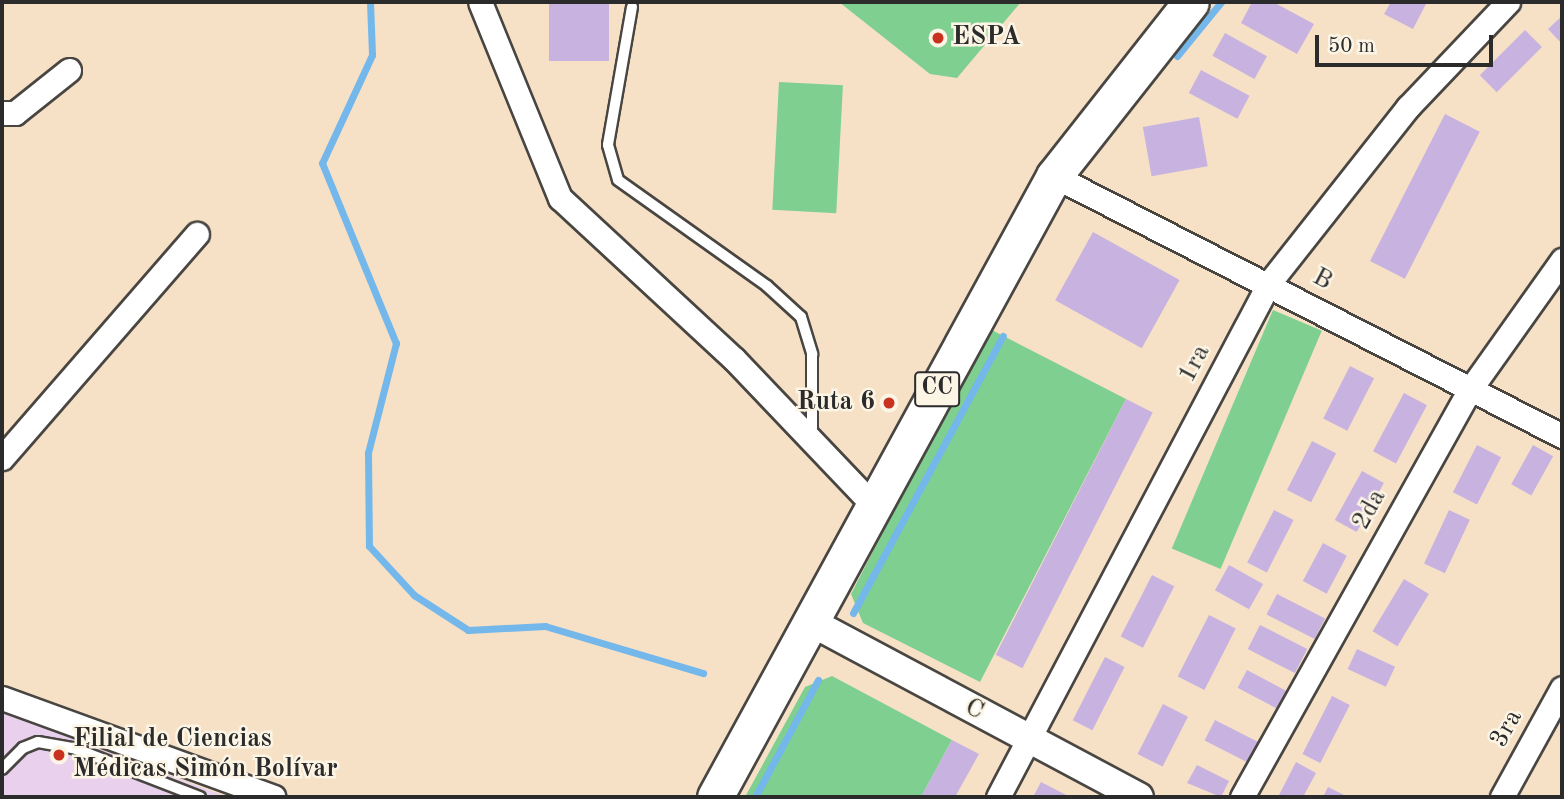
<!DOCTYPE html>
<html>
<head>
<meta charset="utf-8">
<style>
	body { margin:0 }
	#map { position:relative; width:1564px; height:799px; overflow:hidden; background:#f6e1c7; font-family:"Old Standard TT",serif }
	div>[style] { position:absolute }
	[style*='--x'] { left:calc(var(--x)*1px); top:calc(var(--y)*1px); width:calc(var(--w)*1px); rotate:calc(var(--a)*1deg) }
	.built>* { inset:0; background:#e9d1ed }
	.green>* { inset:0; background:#7fcf90; transform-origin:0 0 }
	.stream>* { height:7px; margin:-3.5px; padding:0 3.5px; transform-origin:3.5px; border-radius:3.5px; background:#74b7ea }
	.building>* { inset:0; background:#c7b2e0; transform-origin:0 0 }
	.roads { filter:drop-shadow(2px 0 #494642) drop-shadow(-2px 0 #494642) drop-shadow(0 2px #494642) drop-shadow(0 -2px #494642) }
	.service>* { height:10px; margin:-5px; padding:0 5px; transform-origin:5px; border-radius:5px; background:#fff }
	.minor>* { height:23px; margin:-11.5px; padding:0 11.5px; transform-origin:11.5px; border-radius:11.5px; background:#fff }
	.tertiary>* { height:28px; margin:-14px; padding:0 14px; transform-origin:14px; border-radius:14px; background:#fff }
	.primary>* { height:35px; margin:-17.5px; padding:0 17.5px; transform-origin:17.5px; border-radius:17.5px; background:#fff }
	.dots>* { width:19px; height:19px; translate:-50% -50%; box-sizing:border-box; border:4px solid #fcf5e5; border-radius:50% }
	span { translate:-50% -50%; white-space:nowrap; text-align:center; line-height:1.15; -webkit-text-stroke:5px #fcf5e5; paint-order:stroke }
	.shield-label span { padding:2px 5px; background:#fcf5e5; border:2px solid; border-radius:5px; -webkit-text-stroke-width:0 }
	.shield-label { font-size:24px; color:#2b2b2b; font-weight:700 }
	.poi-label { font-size:26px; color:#2b2b2b; font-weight:700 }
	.left { translate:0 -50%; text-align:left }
	.right { translate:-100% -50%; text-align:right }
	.street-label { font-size:26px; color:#2b2b2b }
	.frame { position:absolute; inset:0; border:4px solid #2b2b2b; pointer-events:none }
	.scale { position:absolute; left:1315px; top:35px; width:178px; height:32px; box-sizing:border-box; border:4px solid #2b2b2b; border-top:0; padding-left:9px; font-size:21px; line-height:24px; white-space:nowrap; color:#2b2b2b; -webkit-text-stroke:5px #fcf5e5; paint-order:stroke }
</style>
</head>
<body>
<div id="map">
	<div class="built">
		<div style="clip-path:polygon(2px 712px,227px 797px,2px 797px)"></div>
	</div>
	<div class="green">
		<div style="clip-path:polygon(839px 2px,1021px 2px,957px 78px,930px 74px)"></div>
		<div style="left:779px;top:82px;width:64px;height:128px;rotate:3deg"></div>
		<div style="left:1273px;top:310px;width:53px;height:259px;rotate:23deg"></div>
		<div style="clip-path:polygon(988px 328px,1126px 399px,980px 682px,863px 623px,851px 594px)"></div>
		<div style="clip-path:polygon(832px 676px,952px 740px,921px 797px,745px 797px,805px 687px)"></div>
	</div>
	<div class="stream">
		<div style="--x:370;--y:2;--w:53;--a:87.8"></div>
		<div style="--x:372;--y:55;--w:119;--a:114.8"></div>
		<div style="--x:322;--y:163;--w:195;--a:67.7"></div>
		<div style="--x:396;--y:343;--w:114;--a:104.3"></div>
		<div style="--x:368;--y:453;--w:93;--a:89.4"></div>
		<div style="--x:369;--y:546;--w:67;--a:47.4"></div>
		<div style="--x:414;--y:595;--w:64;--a:32.9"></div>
		<div style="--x:468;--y:630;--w:77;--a:-3"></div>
		<div style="--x:545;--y:626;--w:165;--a:16.6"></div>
		<div style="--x:1177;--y:56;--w:70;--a:-50.8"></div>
		<div style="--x:853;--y:613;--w:315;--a:-61.6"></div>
		<div style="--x:755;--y:797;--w:133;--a:-61.7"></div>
	</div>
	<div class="building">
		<div style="left:549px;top:2px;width:60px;height:59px"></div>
		<div style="clip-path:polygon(1252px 2px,1273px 2px,1314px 24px,1297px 54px,1241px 23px)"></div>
		<div style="clip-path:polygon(1391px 2px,1427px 2px,1413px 29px,1384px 14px)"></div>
		<div style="clip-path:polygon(1562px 16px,1562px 44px,1548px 29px)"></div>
		<div style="left:1525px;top:30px;width:24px;height:64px;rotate:45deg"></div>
		<div style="left:1225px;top:33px;width:48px;height:26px;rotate:29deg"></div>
		<div style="left:1201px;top:70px;width:55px;height:26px;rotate:28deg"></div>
		<div style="left:1445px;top:114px;width:39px;height:165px;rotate:27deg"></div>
		<div style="left:1199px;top:117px;width:50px;height:57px;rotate:80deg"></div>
		<div style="left:1093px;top:232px;width:99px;height:78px;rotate:29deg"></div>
		<div style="left:1350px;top:366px;width:27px;height:59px;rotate:27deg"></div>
		<div style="left:1404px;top:393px;width:26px;height:66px;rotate:28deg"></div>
		<div style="left:1126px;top:399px;width:30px;height:287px;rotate:27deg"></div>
		<div style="left:1312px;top:441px;width:27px;height:55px;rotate:27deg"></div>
		<div style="left:1477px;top:445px;width:27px;height:53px;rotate:27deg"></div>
		<div style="left:1533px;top:445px;width:23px;height:45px;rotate:29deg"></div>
		<div style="left:1362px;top:471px;width:25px;height:56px;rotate:29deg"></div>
		<div style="left:1274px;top:510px;width:22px;height:59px;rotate:27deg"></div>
		<div style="left:1449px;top:510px;width:23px;height:59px;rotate:25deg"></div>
		<div style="left:1323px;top:543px;width:27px;height:43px;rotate:28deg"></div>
		<div style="left:1229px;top:565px;width:39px;height:29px;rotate:29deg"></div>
		<div style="left:1152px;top:575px;width:25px;height:69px;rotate:27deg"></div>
		<div style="left:1404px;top:579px;width:29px;height:61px;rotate:31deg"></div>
		<div style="left:1277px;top:594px;width:54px;height:23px;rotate:27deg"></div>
		<div style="left:1209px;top:615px;width:30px;height:69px;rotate:27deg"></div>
		<div style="left:1260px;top:625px;width:53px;height:27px;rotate:27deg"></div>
		<div style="left:1357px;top:649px;width:42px;height:22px;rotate:25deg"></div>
		<div style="left:1105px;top:657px;width:22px;height:71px;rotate:27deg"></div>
		<div style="left:1247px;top:670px;width:50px;height:20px;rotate:28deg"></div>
		<div style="left:1332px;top:696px;width:20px;height:65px;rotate:27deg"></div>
		<div style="left:1163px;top:704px;width:28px;height:56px;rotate:27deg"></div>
		<div style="left:1215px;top:720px;width:48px;height:23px;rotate:27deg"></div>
		<div style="clip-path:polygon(952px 740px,979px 754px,955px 797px,921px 797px)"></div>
		<div style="clip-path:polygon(1296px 762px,1316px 773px,1303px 797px,1278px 797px)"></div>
		<div style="clip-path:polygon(1197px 765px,1229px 781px,1221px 797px,1187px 783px)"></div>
		<div style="clip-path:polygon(1041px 782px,1070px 797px,1033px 797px)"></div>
		<div style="clip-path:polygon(1328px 787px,1348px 797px,1323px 797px)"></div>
	</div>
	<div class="roads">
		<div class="service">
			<div style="--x:632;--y:7;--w:140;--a:99.9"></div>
			<div style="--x:608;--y:145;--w:36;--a:74"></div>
			<div style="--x:618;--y:180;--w:183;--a:35.4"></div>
			<div style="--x:767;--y:286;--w:46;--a:42.4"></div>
			<div style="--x:801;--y:317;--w:39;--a:73"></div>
			<div style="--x:812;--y:354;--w:85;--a:90"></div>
			<div style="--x:2;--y:769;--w:30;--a:-45"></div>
			<div style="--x:23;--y:748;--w:16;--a:-22"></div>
			<div style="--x:38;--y:742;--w:39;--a:10"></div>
			<div style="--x:76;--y:749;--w:133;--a:21.2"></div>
		</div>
		<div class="minor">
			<div style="--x:480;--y:2;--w:212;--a:67.8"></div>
			<div style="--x:560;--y:198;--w:237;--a:42.8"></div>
			<div style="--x:734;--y:359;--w:202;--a:46.4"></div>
			<div style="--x:2;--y:113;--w:13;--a:0"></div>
			<div style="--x:15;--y:113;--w:69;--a:-38.5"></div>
			<div style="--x:1054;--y:176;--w:571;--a:27.1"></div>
			<div style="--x:2;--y:458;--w:297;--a:-49"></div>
			<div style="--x:2;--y:698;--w:289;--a:20"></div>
			<div style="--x:998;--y:797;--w:581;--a:-62.2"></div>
			<div style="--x:1269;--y:283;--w:224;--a:-51.7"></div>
			<div style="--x:1408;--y:107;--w:145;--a:-46.4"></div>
			<div style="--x:1242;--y:797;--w:465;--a:-60.8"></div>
			<div style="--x:1469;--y:391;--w:161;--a:-54.6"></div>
			<div style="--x:1502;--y:797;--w:124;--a:-61.2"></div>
		</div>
		<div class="tertiary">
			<div style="--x:809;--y:621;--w:374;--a:28.1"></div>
		</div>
		<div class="primary">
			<div style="--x:715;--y:797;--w:708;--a:-61.37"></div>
			<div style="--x:1054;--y:176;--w:221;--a:-51.8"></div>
		</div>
	</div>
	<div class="dots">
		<div style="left:938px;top:38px;background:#c8321e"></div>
		<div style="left:889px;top:403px;background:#c8321e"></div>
		<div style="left:59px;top:755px;background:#c8321e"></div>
	</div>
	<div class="shield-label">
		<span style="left:937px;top:389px">CC</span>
	</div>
	<div class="poi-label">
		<span class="left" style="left:952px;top:38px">ESPA</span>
		<span class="right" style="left:875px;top:403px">Ruta 6</span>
		<span class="left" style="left:73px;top:755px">Filial de Ciencias<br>Médicas Simón Bolívar</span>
	</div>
	<div class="street-label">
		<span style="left:1322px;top:280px;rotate:28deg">B</span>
		<span style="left:1195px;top:364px;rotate:-62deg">1ra</span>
		<span style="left:1370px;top:510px;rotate:-61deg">2da</span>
		<span style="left:974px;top:710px;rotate:28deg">C</span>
		<span style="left:1507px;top:729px;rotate:-61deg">3ra</span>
	</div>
	<div class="frame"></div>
	<div class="scale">50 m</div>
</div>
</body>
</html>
